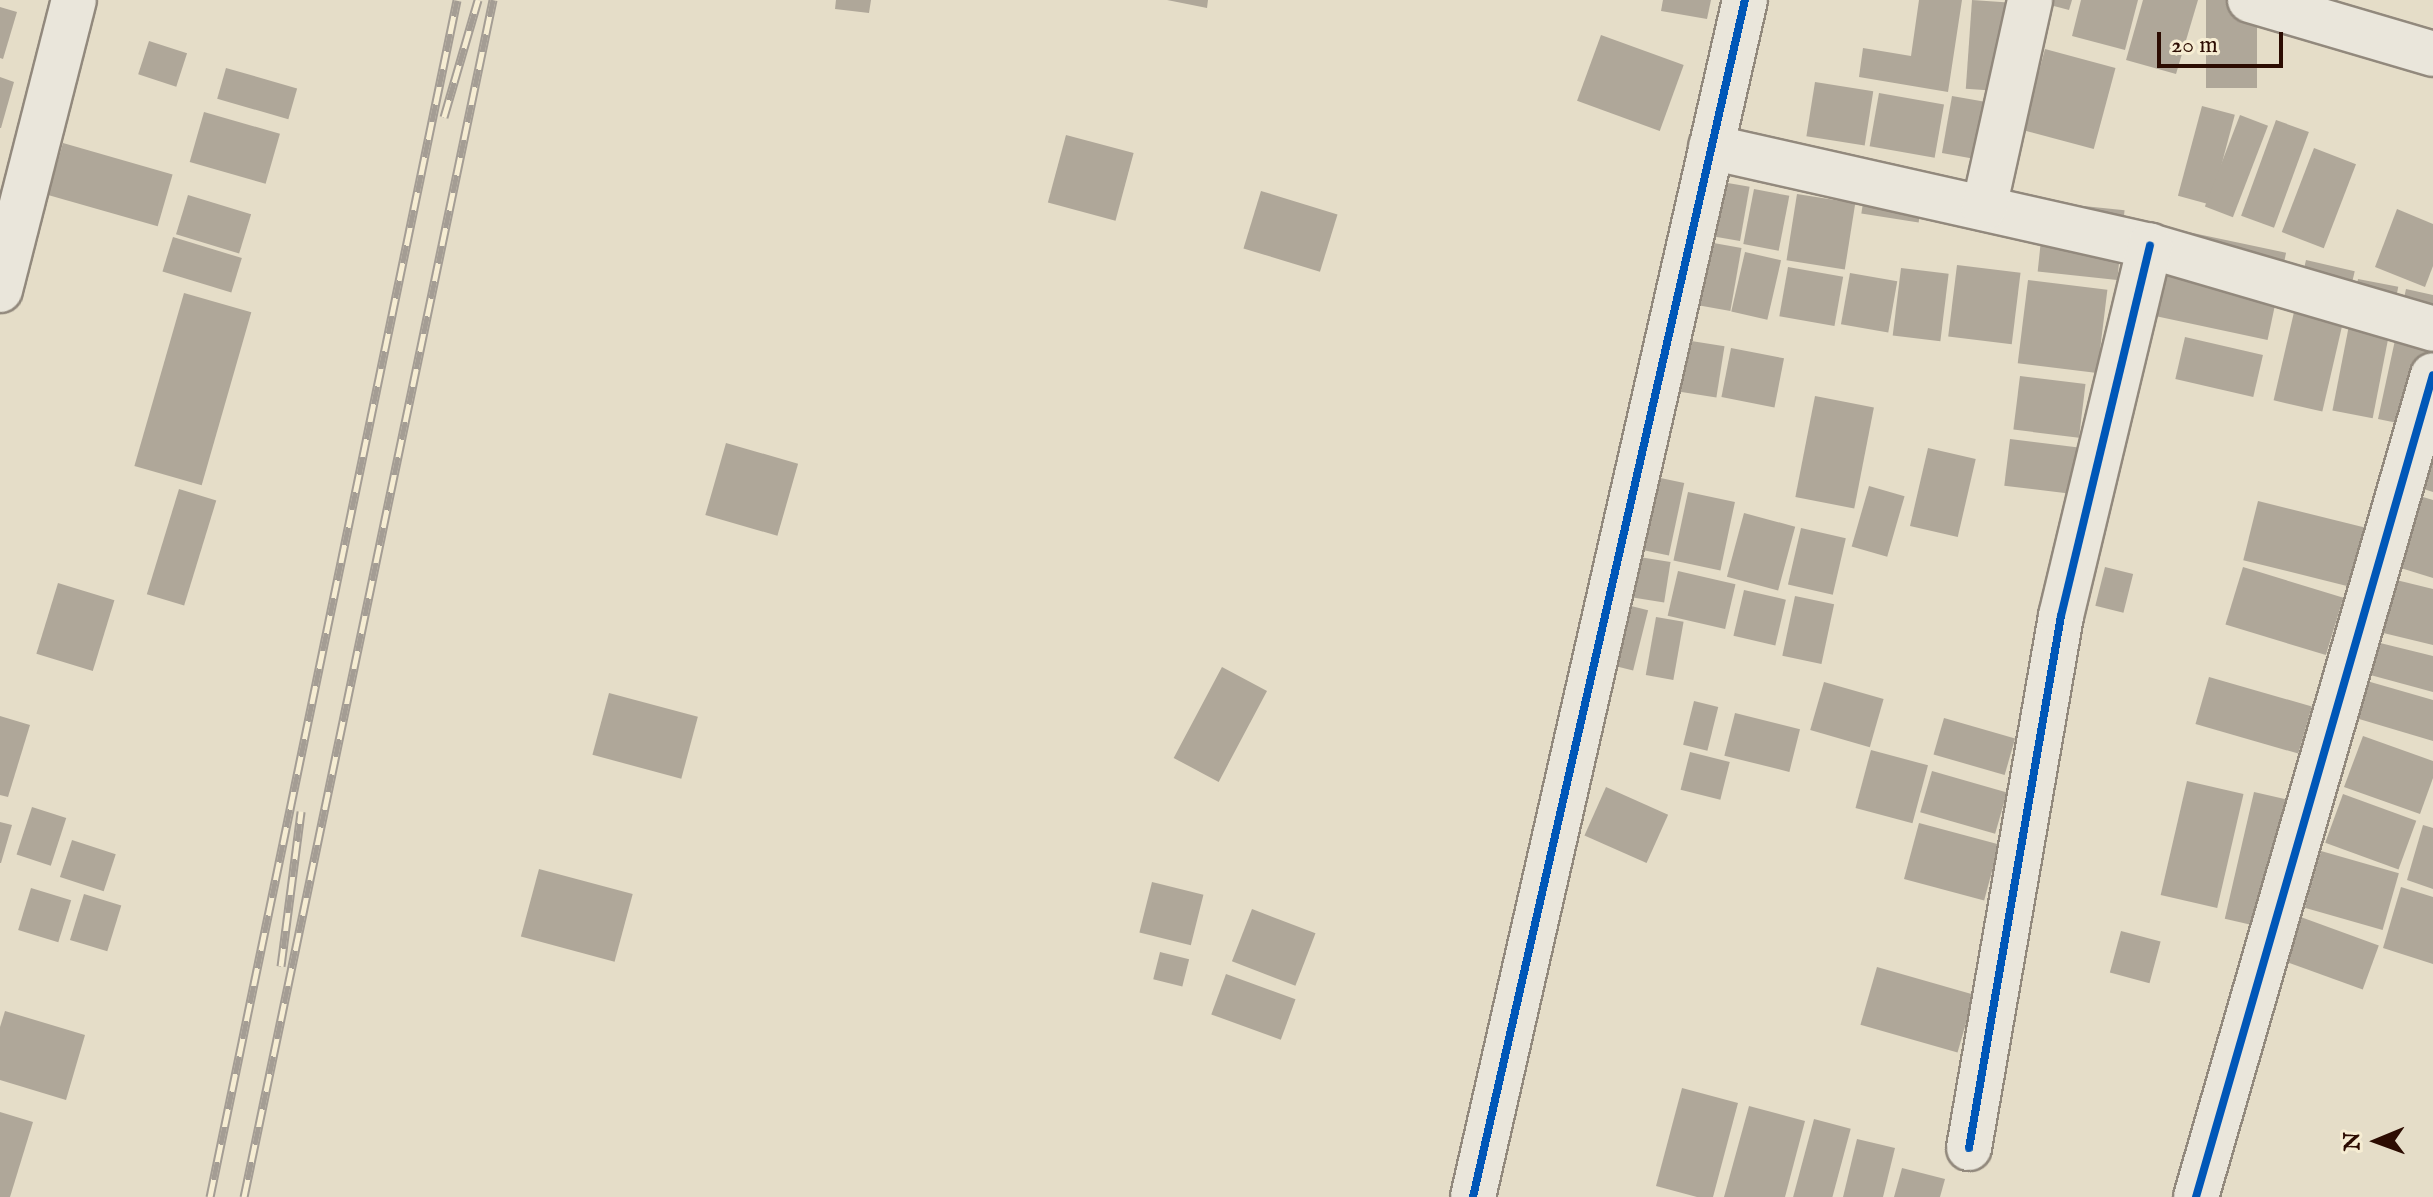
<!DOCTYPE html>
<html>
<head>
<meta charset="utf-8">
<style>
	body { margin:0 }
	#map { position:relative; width:2433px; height:1197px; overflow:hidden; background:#e5ddc8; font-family:"IM FELL English",serif }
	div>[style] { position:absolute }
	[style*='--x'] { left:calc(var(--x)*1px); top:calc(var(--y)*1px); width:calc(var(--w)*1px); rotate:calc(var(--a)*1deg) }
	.building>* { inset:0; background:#afa799; transform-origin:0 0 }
	.roads { filter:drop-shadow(2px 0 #92897d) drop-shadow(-2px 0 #92897d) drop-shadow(0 2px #92897d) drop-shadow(0 -2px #92897d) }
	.minor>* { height:44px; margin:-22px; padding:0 22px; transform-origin:22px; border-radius:22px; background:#eae6db }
	.tertiary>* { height:44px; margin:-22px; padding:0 22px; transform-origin:22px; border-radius:22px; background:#eae6db }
	.rail>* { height:9px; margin-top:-4.5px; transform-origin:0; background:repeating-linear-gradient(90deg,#f6edd3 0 18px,#a49d94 0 36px); box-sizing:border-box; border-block:2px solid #a49d94 }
	.cycleway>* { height:8px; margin:-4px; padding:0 4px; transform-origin:4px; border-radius:4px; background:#0057b8 }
	span { translate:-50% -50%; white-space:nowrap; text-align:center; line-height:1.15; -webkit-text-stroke:8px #f6edd3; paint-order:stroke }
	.north { position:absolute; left:2337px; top:1101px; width:80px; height:80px; -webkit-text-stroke:6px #f6edd3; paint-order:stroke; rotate:269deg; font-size:22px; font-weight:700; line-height:32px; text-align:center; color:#2c0c02 }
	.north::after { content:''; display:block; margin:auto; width:28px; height:36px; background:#2c0c02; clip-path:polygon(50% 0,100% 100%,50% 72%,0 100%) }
	.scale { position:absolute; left:2157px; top:32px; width:126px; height:36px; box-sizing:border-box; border:4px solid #2c0c02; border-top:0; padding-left:10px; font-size:24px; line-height:28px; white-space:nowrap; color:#2c0c02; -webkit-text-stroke:6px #f6edd3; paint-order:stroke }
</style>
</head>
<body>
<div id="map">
	<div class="building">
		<div style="clip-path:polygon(836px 0,871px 0,869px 13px,835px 9px)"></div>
		<div style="clip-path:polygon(1167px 0,1208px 0,1207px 8px)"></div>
		<div style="clip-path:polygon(1663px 0,1711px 0,1707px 19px,1661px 11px)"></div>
		<div style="clip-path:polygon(1919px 0,1962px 0,1948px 92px,1859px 77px,1863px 48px,1911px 56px)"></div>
		<div style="left:1972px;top:0;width:47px;height:89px;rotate:4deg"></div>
		<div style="clip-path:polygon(2031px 0,2072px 0,2069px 10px)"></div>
		<div style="clip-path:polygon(2081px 0,2138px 0,2125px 50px,2072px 36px)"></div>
		<div style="clip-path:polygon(2143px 0,2198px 0,2176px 74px,2126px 60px)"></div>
		<div style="left:2206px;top:0;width:51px;height:88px"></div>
		<div style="clip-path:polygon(0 7px,17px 12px,3px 59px,0 58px)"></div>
		<div style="left:1601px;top:35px;width:88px;height:70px;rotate:20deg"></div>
		<div style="left:149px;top:41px;width:40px;height:35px;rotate:18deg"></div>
		<div style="left:2045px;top:49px;width:73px;height:84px;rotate:15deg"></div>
		<div style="left:226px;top:68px;width:74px;height:32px;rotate:16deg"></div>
		<div style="clip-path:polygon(0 77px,14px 82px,1px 128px,0 128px)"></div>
		<div style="left:1815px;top:82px;width:59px;height:55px;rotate:9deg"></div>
		<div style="left:1879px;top:93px;width:66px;height:54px;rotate:10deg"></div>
		<div style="left:1952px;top:96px;width:42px;height:58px;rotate:10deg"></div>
		<div style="left:2202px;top:106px;width:34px;height:93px;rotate:15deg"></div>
		<div style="left:204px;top:112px;width:79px;height:52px;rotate:16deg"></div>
		<div style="left:2240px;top:115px;width:30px;height:98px;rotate:21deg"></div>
		<div style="left:2276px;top:120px;width:35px;height:102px;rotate:20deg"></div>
		<div style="left:1066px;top:135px;width:70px;height:70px;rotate:15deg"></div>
		<div style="left:63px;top:143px;width:114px;height:54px;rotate:16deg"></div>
		<div style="left:2314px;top:148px;width:45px;height:90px;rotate:21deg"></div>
		<div style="left:1869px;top:165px;width:58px;height:49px;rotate:9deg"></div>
		<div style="left:1722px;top:182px;width:28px;height:55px;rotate:10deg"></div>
		<div style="left:1754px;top:189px;width:36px;height:56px;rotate:11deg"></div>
		<div style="left:1261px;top:191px;width:80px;height:60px;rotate:17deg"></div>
		<div style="left:1797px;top:194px;width:59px;height:67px;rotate:9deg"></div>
		<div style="left:188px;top:195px;width:66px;height:41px;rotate:17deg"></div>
		<div style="left:2045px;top:202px;width:80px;height:70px;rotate:6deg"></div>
		<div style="clip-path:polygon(2397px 209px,2433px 224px,2433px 266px,2425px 287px,2375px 267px)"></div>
		<div style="left:2155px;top:225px;width:134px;height:89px;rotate:12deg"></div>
		<div style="left:173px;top:237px;width:72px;height:36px;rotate:17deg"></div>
		<div style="left:1708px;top:242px;width:34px;height:64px;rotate:10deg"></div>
		<div style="left:1745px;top:252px;width:37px;height:61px;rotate:13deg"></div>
		<div style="left:2306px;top:260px;width:50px;height:144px;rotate:13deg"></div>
		<div style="left:1957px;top:265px;width:64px;height:72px;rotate:7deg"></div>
		<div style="left:1788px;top:267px;width:56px;height:50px;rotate:10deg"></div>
		<div style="left:1901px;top:268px;width:48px;height:68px;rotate:7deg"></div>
		<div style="left:1850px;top:273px;width:48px;height:52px;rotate:10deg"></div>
		<div style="left:2358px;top:279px;width:41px;height:134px;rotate:11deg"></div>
		<div style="left:2028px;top:280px;width:80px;height:84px;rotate:7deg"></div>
		<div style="clip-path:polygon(2406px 289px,2433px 295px,2433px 331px,2412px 426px,2378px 419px)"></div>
		<div style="left:184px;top:293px;width:70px;height:180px;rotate:16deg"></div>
		<div style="left:2185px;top:337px;width:80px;height:43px;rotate:13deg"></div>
		<div style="left:1685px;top:340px;width:40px;height:52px;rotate:9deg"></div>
		<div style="left:1731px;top:348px;width:54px;height:50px;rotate:11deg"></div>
		<div style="left:2020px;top:376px;width:66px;height:54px;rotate:7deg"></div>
		<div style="left:1815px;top:396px;width:60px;height:103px;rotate:11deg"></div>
		<div style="clip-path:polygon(2433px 437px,2433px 492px,2411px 485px)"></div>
		<div style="left:2010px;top:439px;width:67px;height:47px;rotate:7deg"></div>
		<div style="left:726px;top:443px;width:75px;height:75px;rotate:16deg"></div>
		<div style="left:1928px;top:448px;width:49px;height:80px;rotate:13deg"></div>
		<div style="left:1651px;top:476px;width:34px;height:74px;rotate:12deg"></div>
		<div style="left:1869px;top:486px;width:37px;height:63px;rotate:16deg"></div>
		<div style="left:179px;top:489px;width:39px;height:110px;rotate:17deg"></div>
		<div style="left:1688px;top:492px;width:48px;height:70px;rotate:12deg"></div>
		<div style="clip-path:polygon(2413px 494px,2433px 500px,2433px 578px,2391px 565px)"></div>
		<div style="left:2258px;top:501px;width:111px;height:61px;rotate:14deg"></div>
		<div style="left:1744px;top:513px;width:53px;height:66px;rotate:15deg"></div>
		<div style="left:1801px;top:528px;width:46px;height:58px;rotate:13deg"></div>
		<div style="left:1633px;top:556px;width:38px;height:41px;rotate:9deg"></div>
		<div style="left:2105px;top:567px;width:29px;height:40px;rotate:14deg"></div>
		<div style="left:2243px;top:567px;width:105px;height:60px;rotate:17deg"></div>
		<div style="left:1678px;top:571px;width:59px;height:46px;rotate:13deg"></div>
		<div style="clip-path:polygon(2384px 577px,2433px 589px,2433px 645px,2371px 630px)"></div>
		<div style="left:58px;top:583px;width:59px;height:74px;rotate:17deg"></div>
		<div style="left:1744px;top:590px;width:43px;height:47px;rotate:13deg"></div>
		<div style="left:1795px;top:596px;width:40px;height:61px;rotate:12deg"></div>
		<div style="left:1619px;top:603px;width:30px;height:62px;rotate:14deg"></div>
		<div style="left:1656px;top:617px;width:28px;height:59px;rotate:10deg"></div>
		<div style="clip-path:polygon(2372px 641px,2433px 656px,2433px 692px,2363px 673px)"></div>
		<div style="left:1222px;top:667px;width:51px;height:103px;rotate:28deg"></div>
		<div style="left:2209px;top:677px;width:107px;height:49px;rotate:16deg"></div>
		<div style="clip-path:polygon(2360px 679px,2433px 700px,2433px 741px,2349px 716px)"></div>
		<div style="left:1824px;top:682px;width:62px;height:50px;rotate:16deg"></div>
		<div style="left:609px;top:693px;width:92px;height:64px;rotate:15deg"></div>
		<div style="left:1694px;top:701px;width:25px;height:45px;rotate:14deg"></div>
		<div style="left:1735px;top:713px;width:67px;height:44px;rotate:14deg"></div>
		<div style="clip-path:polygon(0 716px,30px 725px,8px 797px,0 795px)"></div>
		<div style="left:1944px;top:718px;width:74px;height:38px;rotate:16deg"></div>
		<div style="clip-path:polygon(2363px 736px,2433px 761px,2433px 778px,2420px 814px,2344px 787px)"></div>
		<div style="left:1871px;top:750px;width:59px;height:60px;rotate:15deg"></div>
		<div style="left:1690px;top:752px;width:41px;height:39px;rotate:14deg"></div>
		<div style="left:1932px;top:771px;width:78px;height:43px;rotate:16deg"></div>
		<div style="left:2187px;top:781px;width:58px;height:117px;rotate:13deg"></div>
		<div style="left:1606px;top:787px;width:68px;height:53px;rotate:24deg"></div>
		<div style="left:2254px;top:792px;width:47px;height:130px;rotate:13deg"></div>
		<div style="left:2343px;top:794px;width:78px;height:52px;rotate:20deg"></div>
		<div style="left:32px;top:807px;width:36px;height:50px;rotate:18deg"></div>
		<div style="clip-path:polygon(0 822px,12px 825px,1px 863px,0 863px)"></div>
		<div style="left:1919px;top:823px;width:83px;height:58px;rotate:15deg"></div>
		<div style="clip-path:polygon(2423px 825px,2433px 828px,2433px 889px,2407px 880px)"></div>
		<div style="left:72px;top:840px;width:46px;height:39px;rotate:18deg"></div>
		<div style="left:2321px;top:851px;width:81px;height:59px;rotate:16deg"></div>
		<div style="left:539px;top:869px;width:97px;height:70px;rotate:15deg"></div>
		<div style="left:1152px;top:882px;width:53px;height:52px;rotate:14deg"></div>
		<div style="clip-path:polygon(2401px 887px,2433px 897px,2433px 964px,2383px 948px)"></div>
		<div style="left:31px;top:888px;width:42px;height:44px;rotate:17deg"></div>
		<div style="left:84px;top:894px;width:39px;height:48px;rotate:17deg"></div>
		<div style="left:1252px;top:909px;width:68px;height:56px;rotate:21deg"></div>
		<div style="left:2298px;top:916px;width:86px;height:47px;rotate:20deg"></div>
		<div style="left:2121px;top:931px;width:41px;height:43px;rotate:15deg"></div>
		<div style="left:1160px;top:952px;width:30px;height:28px;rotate:14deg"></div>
		<div style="left:1877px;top:967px;width:101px;height:60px;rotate:16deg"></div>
		<div style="left:1226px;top:974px;width:74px;height:43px;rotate:20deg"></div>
		<div style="clip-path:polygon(5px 1011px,85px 1035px,66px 1100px,0 1080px,0 1027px)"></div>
		<div style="clip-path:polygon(1682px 1088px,1738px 1103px,1713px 1197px,1697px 1197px,1656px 1186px)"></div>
		<div style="clip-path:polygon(1749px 1106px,1805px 1121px,1785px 1197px,1724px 1197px)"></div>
		<div style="clip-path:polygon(0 1112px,33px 1122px,10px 1197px,0 1197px)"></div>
		<div style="left:1814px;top:1119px;width:38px;height:81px;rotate:15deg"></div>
		<div style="clip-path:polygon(1857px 1139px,1895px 1148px,1883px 1197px,1843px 1197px)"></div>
		<div style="clip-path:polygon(1902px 1168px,1945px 1179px,1940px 1197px,1894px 1197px)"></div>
	</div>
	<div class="roads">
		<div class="minor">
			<div style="--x:2250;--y:0;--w:191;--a:16.4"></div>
			<div style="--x:1711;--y:147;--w:450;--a:12.7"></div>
			<div style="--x:2150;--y:246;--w:295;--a:16.3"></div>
			<div style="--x:1984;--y:208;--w:213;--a:-77.5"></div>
			<div style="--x:0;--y:290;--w:299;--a:-75.7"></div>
			<div style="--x:1969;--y:1148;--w:540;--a:-80.19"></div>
			<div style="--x:2061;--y:616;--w:381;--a:-76.5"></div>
			<div style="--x:2196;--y:1197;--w:855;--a:-73.92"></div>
		</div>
		<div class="tertiary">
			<div style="--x:1473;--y:1197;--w:1228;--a:-77.2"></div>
		</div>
	</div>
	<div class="rail">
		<div style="--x:444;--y:117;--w:122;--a:-73.8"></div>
		<div style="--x:281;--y:966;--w:156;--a:-82.6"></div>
		<div style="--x:210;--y:1197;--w:1222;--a:-78.34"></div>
		<div style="--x:244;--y:1197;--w:1223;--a:-78.25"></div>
	</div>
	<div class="cycleway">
		<div style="--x:1969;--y:1148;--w:540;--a:-80.19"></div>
		<div style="--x:2061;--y:616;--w:381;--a:-76.5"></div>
		<div style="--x:1473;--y:1197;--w:1228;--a:-77.2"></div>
		<div style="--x:2196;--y:1197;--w:855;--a:-73.92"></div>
	</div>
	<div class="north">N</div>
	<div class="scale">20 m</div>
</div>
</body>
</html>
